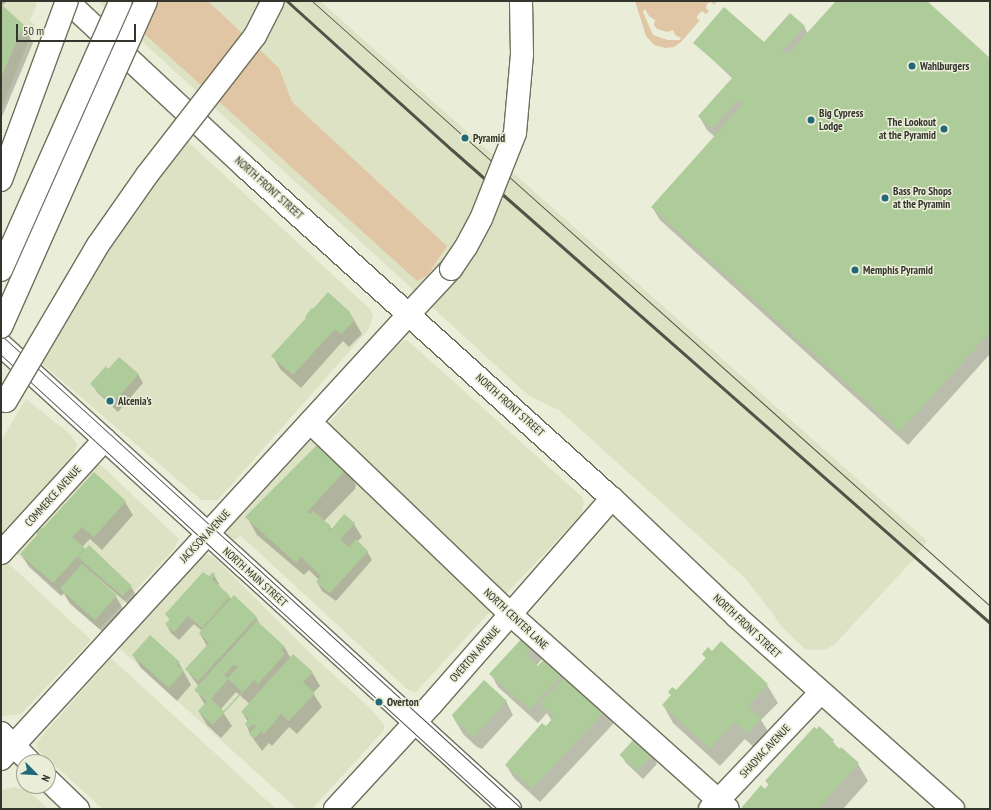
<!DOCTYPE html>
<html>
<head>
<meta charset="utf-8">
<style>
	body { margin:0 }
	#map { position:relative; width:991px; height:810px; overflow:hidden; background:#eaedd7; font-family:"PT Sans Narrow",sans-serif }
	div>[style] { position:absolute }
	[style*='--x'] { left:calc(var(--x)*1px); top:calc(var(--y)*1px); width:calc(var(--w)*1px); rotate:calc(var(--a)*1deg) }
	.built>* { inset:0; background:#dee2c4 }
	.green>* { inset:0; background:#e1c6a5 }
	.shadow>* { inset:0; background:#0003 }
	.building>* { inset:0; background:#aecb9a; transform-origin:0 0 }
	.roads { filter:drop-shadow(1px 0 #6e705d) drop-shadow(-1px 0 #6e705d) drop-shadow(0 1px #6e705d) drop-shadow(0 -1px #6e705d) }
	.minor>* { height:22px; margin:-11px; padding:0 11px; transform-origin:11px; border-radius:11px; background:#fff }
	.highway>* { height:22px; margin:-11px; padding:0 11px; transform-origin:11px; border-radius:11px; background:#fff }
	.tram>* { height:1px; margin:-0.5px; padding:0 0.5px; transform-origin:0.5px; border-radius:0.5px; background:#515348 }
	.rail>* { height:3px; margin:-1.5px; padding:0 1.5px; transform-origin:1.5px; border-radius:1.5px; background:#515348 }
	.bridges { filter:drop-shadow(1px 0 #6e705d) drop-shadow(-1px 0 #6e705d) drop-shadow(0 1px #6e705d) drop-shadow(0 -1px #6e705d) }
	.highway-bridge>* { height:22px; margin:-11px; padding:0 11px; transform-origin:11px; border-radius:11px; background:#fff }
	.dots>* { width:11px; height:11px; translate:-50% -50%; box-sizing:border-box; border:2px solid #eaedd7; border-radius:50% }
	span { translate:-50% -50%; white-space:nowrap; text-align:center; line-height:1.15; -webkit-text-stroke:3px #eaedd7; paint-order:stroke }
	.poi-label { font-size:11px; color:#34352d; font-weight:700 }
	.left { translate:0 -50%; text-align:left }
	.right { translate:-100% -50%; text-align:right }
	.street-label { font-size:11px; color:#34352d }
	.frame { position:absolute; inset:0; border:2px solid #34352d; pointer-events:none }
	.north { position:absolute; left:16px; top:754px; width:40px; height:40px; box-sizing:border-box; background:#eaedd7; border:1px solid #a1a393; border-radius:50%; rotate:114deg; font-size:11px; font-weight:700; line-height:16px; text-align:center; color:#34352d }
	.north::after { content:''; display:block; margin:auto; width:14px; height:18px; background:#226977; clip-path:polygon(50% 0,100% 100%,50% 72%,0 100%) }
	.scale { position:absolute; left:16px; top:24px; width:120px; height:18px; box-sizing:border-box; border:2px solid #34352d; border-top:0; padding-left:5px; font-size:12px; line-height:14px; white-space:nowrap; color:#34352d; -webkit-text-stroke:3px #eaedd7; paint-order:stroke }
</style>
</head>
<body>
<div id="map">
	<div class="built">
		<div style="clip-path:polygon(1px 1px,33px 1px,37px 4px,30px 20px,35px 25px,1px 110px)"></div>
		<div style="clip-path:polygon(98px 1px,320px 1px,927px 541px,913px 560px,835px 644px,827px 649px,817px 650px,805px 649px,781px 626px,773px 614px,745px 578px,559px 410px,529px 396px)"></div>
		<div style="clip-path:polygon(187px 141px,370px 309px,373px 316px,368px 330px,218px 500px,201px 500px,40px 362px,76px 299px,117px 237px,163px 170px)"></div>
		<div style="clip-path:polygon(406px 339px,582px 497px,584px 503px,581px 515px,505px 595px,323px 430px,395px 348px)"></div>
		<div style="clip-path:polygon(26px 399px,70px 434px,77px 444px,73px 456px,1px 536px,1px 441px)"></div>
		<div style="clip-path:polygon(315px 435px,495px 606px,415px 693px,407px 689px,241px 536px,234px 540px,227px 535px,227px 526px,240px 510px,243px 514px)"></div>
		<div style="clip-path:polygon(92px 463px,101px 465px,179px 539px,174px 549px,99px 629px,13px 550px)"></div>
		<div style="clip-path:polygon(206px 554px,214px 557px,314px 657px,372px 710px,384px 725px,384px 730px,312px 809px,297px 809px,118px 647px,192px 564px)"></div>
		<div style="clip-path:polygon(6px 561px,91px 640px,21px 714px,3px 716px,1px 715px,1px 566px)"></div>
		<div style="clip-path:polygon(111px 658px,276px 809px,103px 809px,39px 751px,36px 744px,41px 737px)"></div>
		<div style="clip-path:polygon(14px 787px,28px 791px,48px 809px,1px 809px,1px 790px)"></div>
	</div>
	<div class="green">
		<div style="clip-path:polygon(108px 1px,208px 1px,279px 68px,292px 102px,447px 246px,427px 276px,417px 281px)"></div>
		<div style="clip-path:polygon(evenodd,635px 1px,717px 1px,714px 5px,711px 2px,707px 4px,706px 8px,709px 11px,706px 14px,702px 11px,697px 16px,697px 19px,700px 20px,681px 42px,674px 47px,665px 48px,654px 45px,646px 36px,635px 1px,645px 9px,649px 16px,655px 20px,654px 25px,657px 29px,667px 32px,673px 30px,675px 35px,681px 38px,680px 40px,668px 40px,653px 35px,643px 12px,645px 9px)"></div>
	</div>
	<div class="shadow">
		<div style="clip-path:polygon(1px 1px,7px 1px,2px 6px,23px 25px,33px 43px,1px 119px)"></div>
		<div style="clip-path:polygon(837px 1px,926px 1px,990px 59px,990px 354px,908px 445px,660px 220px,652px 207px,715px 137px,707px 130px,699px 116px,733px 79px,695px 43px,764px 44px,804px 26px,808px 34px)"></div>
		<div style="clip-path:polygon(328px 294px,350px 313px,362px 334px,349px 347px,343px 341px,301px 388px,280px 369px,273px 356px)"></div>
		<div style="clip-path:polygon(108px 371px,138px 374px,143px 383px,118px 412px,97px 392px,92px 384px)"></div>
		<div style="clip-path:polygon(345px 468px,356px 485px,355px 489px,324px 521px,332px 529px,344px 515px,354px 524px,362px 537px,357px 542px,367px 551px,372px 560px,336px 601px,322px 591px,317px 582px,319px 580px,309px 570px,304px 575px,257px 535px,247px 517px)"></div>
		<div style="clip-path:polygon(125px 502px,133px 515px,102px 550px,90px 539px,82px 547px,131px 587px,136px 595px,128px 604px,92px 573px,91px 574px,116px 597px,124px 610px,104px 633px,70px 604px,64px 593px,61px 596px,29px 567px,21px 554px,38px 535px,37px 533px,42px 531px)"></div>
		<div style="clip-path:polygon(214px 575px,219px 584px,218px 586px,231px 599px,256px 617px,260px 625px,284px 646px,291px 659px,312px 672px,320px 686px,313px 693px,322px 707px,297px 734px,289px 727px,272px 746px,269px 743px,262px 751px,250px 734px,246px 724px,248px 722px,242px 712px,250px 704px,236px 692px,221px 709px,232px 726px,221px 738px,207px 725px,199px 712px,205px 705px,196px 690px,199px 687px,186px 669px,207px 646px,200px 634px,202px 631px,194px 624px,179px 640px,171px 633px,166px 624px,170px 620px,166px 614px,209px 578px)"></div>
		<div style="clip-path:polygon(525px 636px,543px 658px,536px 666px,538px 668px,545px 660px,562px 676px,566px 673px,607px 710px,614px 723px,540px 802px,514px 778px,506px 765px,552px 721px,547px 713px,538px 723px,498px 687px,491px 674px)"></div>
		<div style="clip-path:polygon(721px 642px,767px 685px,778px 703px,761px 720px,771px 736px,758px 751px,745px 739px,720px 766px,673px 723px,663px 705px,672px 696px,669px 692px,676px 692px,706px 659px,703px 654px,712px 652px)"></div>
		<div style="clip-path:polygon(133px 655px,179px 663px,191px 685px,177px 701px,141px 668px)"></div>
		<div style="clip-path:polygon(506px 701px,513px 715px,482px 749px,477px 747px,463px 734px,455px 720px)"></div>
		<div style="clip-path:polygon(833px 741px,837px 748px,858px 764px,868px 781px,843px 809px,744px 809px,743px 807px,769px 786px,766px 781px)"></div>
		<div style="clip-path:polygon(621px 755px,652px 755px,657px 764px,643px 779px,626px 763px)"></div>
	</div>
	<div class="building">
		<div style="clip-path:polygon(836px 1px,927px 1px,990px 58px,990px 332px,900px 432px,651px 207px,744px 103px,736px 102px,712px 129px,698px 116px,733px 77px,693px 43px,724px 7px,764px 42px,790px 13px,805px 26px,781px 52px,789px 53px)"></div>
		<div style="clip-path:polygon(1px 4px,24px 25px,1px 78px)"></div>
		<div style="clip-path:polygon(328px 292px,350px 312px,349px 314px,355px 320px,341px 334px,335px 329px,293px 375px,271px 356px,306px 318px,305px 317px,310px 310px,312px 308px,313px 309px)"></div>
		<div style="clip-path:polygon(119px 357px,139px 374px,112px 404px,90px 384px,106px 366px,108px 369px)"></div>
		<div style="clip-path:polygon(321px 441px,346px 467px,345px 471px,307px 512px,310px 514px,313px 511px,331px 526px,328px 530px,330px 531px,344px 514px,355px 523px,340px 539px,349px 547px,356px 539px,368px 551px,330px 593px,316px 582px,321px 576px,301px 557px,296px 563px,245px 517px)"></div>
		<div style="clip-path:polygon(94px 472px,126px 501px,94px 537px,82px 527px,72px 537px,85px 548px,53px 583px,20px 554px,38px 534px,36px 533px,41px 528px,42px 529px)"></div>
		<div style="clip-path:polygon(89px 545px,132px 586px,122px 596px,78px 557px)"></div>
		<div style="left:82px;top:564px;width:47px;height:33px;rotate:42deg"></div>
		<div style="clip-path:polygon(203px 572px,209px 576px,213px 572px,215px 575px,212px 579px,230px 596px,202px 628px,188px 616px,174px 632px,165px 624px,170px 619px,165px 614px)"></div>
		<div style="clip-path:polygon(234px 595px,257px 617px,198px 681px,185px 669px,209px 643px,199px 633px)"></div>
		<div style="clip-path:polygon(evenodd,257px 621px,284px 646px,281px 650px,285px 654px,258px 684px,254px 680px,213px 725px,198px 711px,207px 701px,194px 690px,257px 621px,234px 664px,238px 667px,228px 678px,224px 675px,234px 664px,257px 621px,228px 679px,242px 691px,224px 711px,211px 699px,228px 679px)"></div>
		<div style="clip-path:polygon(150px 635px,180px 662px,177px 665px,184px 671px,169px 688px,132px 655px)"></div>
		<div style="clip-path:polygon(525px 635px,536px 644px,526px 655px,538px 666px,545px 658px,562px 674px,530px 710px,489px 674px)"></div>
		<div style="clip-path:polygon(721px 641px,768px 684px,748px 706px,761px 718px,747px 734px,735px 722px,710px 749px,662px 705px,671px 695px,668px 692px,672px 687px,676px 690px,706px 658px,702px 654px,708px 647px,712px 651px)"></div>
		<div style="clip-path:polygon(293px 654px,313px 672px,303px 682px,315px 693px,289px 721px,281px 714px,264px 734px,261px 731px,254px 739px,249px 734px,256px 726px,253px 724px,249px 728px,245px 724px,249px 719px,241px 712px)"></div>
		<div style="clip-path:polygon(564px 677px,607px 709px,532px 789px,505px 765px,542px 723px,546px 726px,554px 717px,540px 704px)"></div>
		<div style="clip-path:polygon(484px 680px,507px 701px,474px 737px,468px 734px,461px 724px,457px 724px,452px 715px)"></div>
		<div style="clip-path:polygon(819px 726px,834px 740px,832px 742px,840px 749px,841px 747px,859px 763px,818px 809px,744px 809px,742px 807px,761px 785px,765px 789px,769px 784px,765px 781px,814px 727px,817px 729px)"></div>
		<div style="left:635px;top:738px;width:24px;height:23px;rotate:42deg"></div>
	</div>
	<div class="roads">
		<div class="minor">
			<div style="--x:67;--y:1;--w:242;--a:43"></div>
			<div style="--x:244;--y:166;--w:496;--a:42.1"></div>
			<div style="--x:612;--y:498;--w:173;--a:43.6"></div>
			<div style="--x:737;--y:617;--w:289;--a:41.6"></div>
			<div style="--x:1;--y:345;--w:689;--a:42.35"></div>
			<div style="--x:310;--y:422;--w:277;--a:43.8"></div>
			<div style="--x:510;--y:614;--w:292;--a:41.8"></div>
			<div style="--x:1;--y:553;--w:154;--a:-47.6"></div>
			<div style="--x:1;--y:733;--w:41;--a:45"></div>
			<div style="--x:1;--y:759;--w:604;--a:-47.48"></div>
			<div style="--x:48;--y:780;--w:42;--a:44"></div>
			<div style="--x:335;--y:809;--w:142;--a:-47.3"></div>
			<div style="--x:431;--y:705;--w:275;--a:-48.8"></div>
			<div style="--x:710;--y:809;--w:160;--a:-46.5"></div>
		</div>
		<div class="highway">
			<div style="--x:409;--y:314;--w:62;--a:-47"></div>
		</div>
	</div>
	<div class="tram">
		<div style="--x:312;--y:1;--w:909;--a:41.74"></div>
		<div style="--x:1;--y:335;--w:704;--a:42.3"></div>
		<div style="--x:1;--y:355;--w:672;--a:42.47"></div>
	</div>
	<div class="rail">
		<div style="--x:287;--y:1;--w:222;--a:42.1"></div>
		<div style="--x:452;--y:150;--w:716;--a:41.32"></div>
	</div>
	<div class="bridges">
		<div class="highway-bridge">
			<div style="--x:1;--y:180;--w:191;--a:-69.8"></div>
			<div style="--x:451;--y:269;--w:27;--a:-56"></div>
			<div style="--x:466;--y:247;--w:32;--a:-62"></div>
			<div style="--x:481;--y:219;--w:92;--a:-68.4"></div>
			<div style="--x:515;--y:133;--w:79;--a:-84.9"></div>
			<div style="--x:522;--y:54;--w:53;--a:-91.1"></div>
			<div style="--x:1;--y:270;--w:295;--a:-66"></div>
			<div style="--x:1;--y:327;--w:357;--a:-66"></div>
			<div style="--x:6;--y:401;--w:181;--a:-59.5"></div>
			<div style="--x:98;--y:245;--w:85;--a:-55"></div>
			<div style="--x:147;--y:175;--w:176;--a:-52.2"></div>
			<div style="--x:255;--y:36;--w:39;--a:-63"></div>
		</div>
	</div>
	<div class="dots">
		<div style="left:912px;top:66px;background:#226977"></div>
		<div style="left:811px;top:120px;background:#226977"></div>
		<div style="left:944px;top:129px;background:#226977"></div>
		<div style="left:465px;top:138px;background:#226977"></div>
		<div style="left:885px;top:198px;background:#226977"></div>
		<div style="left:855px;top:270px;background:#226977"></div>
		<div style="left:110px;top:401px;background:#226977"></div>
		<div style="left:379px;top:702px;background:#226977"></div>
	</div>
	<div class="poi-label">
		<span class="left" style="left:920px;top:66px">Wahlburgers</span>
		<span class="left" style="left:819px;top:120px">Big Cypress<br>Lodge</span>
		<span class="right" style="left:936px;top:129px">The Lookout<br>at the Pyramid</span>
		<span class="left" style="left:473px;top:138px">Pyramid</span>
		<span class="left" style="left:893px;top:198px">Bass Pro Shops<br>at the Pyramin</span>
		<span class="left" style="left:863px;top:270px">Memphis Pyramid</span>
		<span class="left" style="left:118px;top:401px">Alcenia's</span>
		<span class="left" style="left:387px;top:702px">Overton</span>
	</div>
	<div class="street-label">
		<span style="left:269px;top:188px;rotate:42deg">NORTH FRONT STREET</span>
		<span style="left:510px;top:405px;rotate:42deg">NORTH FRONT STREET</span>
		<span style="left:53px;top:496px;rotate:-48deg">COMMERCE AVENUE</span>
		<span style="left:205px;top:536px;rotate:-47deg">JACKSON AVENUE</span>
		<span style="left:255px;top:577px;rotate:42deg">NORTH MAIN STREET</span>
		<span style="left:516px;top:619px;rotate:43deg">NORTH CENTER LANE</span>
		<span style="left:747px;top:626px;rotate:43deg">NORTH FRONT STREET</span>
		<span style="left:475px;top:654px;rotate:-49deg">OVERTON AVENUE</span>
		<span style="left:765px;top:751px;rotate:-47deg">SHADYAC AVENUE</span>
	</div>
	<div class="frame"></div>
	<div class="north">N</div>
	<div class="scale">50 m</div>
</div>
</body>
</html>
